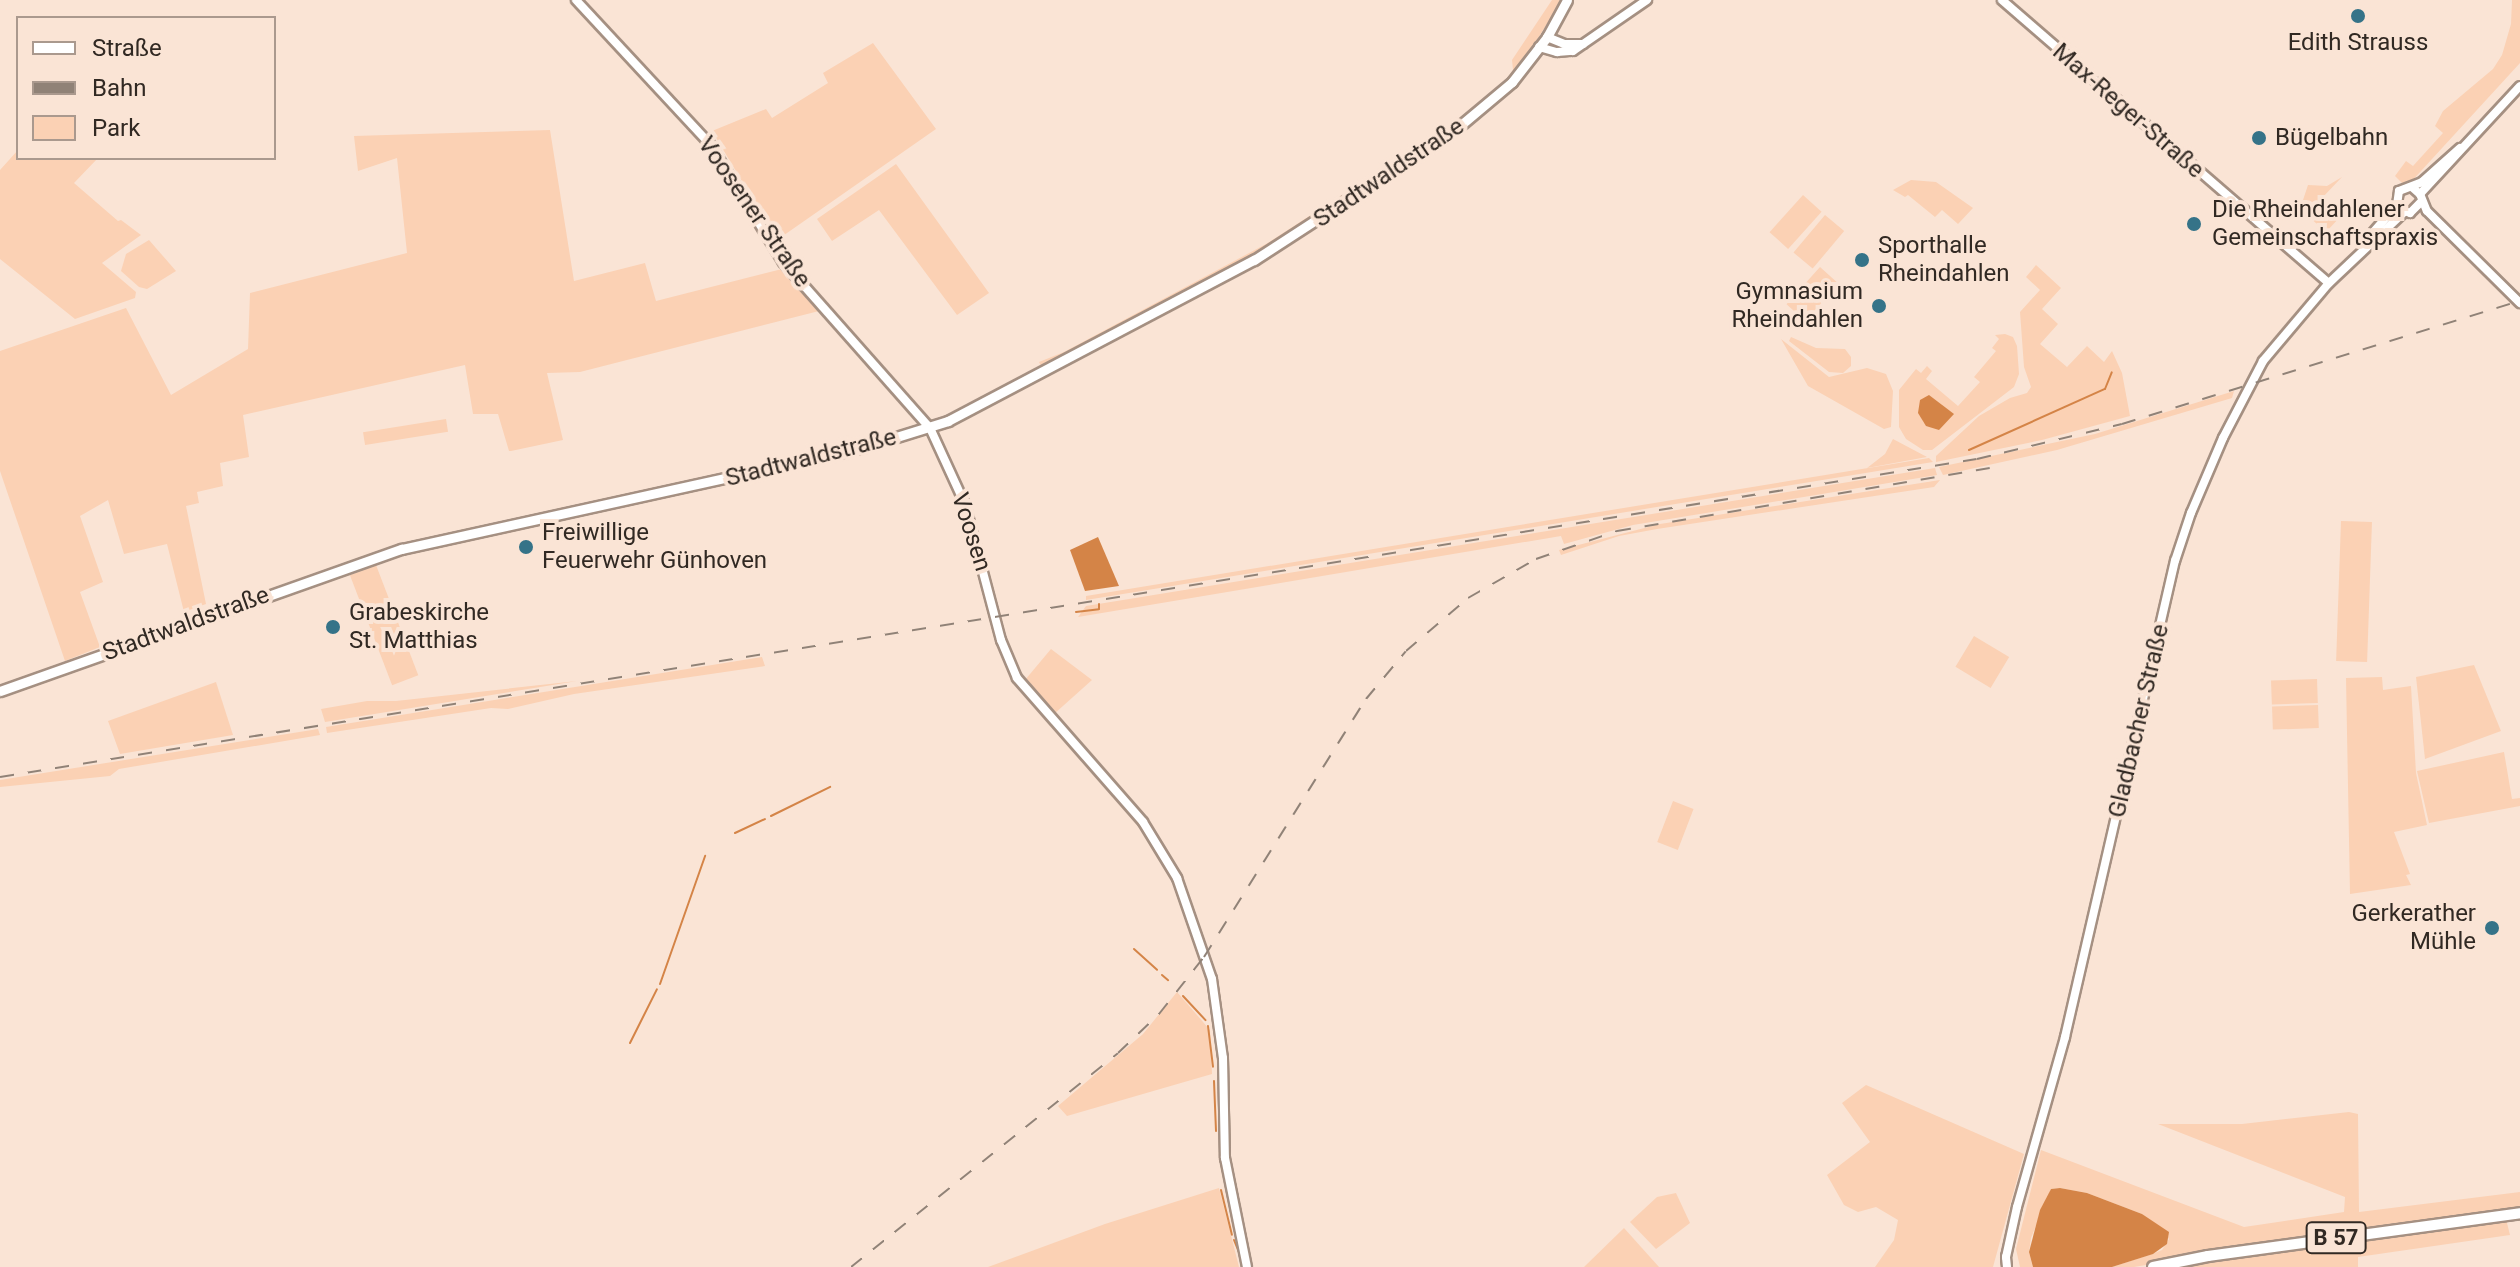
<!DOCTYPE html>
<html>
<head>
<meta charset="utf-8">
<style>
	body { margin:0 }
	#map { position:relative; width:2520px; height:1267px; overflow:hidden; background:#fae4d5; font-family:Roboto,sans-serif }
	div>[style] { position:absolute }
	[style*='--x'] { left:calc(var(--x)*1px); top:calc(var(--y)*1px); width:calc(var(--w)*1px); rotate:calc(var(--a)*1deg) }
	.green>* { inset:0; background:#fbd1b4; transform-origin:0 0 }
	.water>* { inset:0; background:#d48447 }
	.stream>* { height:2px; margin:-1px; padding:0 1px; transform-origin:1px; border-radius:1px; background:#d48447 }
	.roads { filter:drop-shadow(2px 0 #a59082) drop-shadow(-2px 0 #a59082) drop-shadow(0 2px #a59082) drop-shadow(0 -2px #a59082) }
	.tertiary>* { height:8px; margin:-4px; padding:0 4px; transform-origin:4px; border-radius:4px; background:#fff }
	.secondary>* { height:9px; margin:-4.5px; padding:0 4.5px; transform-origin:4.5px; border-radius:4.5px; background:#fff }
	.primary>* { height:10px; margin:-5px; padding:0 5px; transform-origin:5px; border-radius:5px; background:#fff }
	.rail>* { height:2px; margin-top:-1px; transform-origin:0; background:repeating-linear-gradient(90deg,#908277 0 14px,transparent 0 28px) }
	.dots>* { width:22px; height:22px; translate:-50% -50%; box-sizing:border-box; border:4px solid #fae4d5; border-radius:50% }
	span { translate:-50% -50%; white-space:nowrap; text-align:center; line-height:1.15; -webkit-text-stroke:8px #fae4d5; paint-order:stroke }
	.shield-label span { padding:2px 6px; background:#fae4d5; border:2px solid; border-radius:6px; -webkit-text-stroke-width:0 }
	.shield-label { font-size:22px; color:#312923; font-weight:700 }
	.poi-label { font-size:24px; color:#312923 }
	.left { translate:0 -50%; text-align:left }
	.right { translate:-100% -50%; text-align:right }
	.street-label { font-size:24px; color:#312923 }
	.legend { position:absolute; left:16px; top:16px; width:260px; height:144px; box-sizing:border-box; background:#fae4d5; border:2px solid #aa998e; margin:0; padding:10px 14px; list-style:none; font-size:24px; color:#312923 }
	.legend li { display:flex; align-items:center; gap:16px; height:40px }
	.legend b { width:40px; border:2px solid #aa998e }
</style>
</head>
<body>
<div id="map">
	<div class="green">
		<div style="clip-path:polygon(1552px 0,1562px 0,1523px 62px,1504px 83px,1513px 70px,1512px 60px)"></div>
		<div style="clip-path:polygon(2512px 0,2520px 0,2520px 63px,2410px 183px,2403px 184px,2395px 176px,2406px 161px,2413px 166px,2443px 133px,2435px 126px,2443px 111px,2493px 69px,2502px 55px,2511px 24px)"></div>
		<div style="clip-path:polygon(873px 43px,936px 129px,777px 240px,712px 131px,766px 109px,772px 118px,828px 83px,823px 73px)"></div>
		<div style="clip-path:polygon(550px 130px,574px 281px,645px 263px,656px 301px,782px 269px,819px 311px,580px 372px,547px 373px,563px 440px,511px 451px,509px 451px,498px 414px,473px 414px,465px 365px,243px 415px,249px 457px,220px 463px,223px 486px,197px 492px,199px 503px,186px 506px,206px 604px,184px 612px,167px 544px,124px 554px,108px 500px,80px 516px,103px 582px,80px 592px,100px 647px,65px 661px,0 471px,0 351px,126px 308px,171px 395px,248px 349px,250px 293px,407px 253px,397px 158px,358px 171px,354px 136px)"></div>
		<div style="clip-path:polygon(18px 150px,18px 158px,98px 158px,74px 183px,118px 221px,121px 220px,141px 235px,102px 263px,136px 292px,135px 298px,75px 319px,0 259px,0 170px)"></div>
		<div style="clip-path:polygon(1410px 151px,1410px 154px,1298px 229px,1225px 272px,1041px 366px,1039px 362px,1064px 352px,1266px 244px)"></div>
		<div style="clip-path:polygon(896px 164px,989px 293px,957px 315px,879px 210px,832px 241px,817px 219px)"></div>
		<div style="clip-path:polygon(2342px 177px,2322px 198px,2341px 216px,2326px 232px,2300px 209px,2308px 185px,2327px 186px)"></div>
		<div style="clip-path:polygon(1911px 180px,1936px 182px,1973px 208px,1958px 224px,1942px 210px,1935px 217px,1908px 195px,1905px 197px,1893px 190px)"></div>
		<div style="left:1803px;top:195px;width:25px;height:50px;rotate:42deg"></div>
		<div style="left:1825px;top:215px;width:25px;height:49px;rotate:40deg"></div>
		<div style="clip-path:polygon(149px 240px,176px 271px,147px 289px,139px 287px,121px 271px,126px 254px)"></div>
		<div style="clip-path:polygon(2036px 265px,2061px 288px,2042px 309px,2058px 324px,2040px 344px,2067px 367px,2087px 346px,2104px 362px,2112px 351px,2122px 373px,2130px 416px,2042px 440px,1936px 462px,1936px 456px,1979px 416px,2010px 398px,2027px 393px,2031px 387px,2024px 367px,2020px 312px,2040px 290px,2026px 277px)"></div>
		<div style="left:1820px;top:267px;width:25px;height:50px;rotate:42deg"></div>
		<div style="clip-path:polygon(2005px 334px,2013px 337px,2017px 346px,2019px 374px,2014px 387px,1932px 450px,1923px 450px,1906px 439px,1899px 427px,1899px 390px,1916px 369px,1921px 373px,1927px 366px,1932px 371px,1926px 379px,1958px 406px,1980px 382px,1974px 377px,1996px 351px,1992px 348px,1999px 339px,1995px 335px)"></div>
		<div style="clip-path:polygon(1791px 337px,1816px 348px,1845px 349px,1851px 357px,1851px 366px,1843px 373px,1829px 372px,1789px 341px)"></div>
		<div style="clip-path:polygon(1781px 339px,1829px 377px,1867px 368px,1886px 374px,1893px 391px,1891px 427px,1884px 429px,1808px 386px)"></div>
		<div style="clip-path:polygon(2234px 391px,2232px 398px,2057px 450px,1943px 475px,1939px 467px,2095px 434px)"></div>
		<div style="left:446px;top:419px;width:13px;height:84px;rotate:81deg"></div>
		<div style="clip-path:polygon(1893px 439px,1927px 457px,1867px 468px,1885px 454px)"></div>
		<div style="clip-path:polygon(1929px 458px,1933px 462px,1086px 600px,1086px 596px)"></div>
		<div style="clip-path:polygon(1935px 468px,1937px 475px,1633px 525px,1564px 544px,1561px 536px,1078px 617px,1086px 606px)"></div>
		<div style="clip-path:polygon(1940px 480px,1934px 487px,1657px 529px,1619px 536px,1561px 555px,1559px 550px,1660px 524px)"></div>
		<div style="left:2341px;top:521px;width:31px;height:140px;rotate:2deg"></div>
		<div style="left:376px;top:565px;width:118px;height:28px;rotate:69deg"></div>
		<div style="left:1974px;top:636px;width:41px;height:36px;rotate:31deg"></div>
		<div style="clip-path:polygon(1051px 649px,1092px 680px,1054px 714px,1025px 680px)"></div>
		<div style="clip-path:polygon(762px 657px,765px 666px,574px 694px,508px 709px,491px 708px,327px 733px,326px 727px)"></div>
		<div style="clip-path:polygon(2474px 665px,2501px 731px,2425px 759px,2416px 677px)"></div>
		<div style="clip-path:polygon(2382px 677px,2383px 690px,2411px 686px,2416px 773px,2427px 825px,2394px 832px,2410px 874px,2406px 875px,2411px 885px,2350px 894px,2346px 678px)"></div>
		<div style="left:2317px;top:679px;width:24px;height:46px;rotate:88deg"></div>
		<div style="clip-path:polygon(577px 681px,325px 722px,321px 709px,367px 701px,396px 701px)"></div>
		<div style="clip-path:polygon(216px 682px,233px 735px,120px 754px,108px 721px)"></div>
		<div style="left:2318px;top:705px;width:23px;height:46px;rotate:88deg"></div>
		<div style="clip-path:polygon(318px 729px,320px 735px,119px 769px,110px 776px,0 787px,0 780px)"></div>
		<div style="clip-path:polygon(2504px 752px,2512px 799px,2520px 798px,2520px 806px,2429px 823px,2417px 771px)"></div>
		<div style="left:1673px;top:801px;width:22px;height:44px;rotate:21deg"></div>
		<div style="clip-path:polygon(1177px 992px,1210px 1030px,1212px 1074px,1067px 1116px,1058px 1106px,1143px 1034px)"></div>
		<div style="clip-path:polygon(1866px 1085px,2024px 1154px,1993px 1267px,1875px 1267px,1894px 1240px,1898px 1220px,1876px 1207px,1858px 1212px,1844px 1205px,1827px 1175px,1870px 1142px,1842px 1103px)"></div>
		<div style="clip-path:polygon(2349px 1112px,2358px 1114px,2359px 1212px,2520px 1192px,2520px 1208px,2345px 1231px,2134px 1267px,2112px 1267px,2152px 1254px,2162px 1250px,2169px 1239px,2142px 1214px,2087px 1193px,2060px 1188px,2051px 1189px,2031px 1238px,2029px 1252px,2033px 1267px,2020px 1267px,2016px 1249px,2041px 1150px,2244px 1227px,2344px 1212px,2345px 1197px,2158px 1124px,2242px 1124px)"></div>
		<div style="clip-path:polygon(1219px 1188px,1239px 1267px,988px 1267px,1105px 1224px)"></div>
		<div style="clip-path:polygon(1676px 1193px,1690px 1223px,1656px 1249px,1630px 1222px,1657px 1197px)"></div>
		<div style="clip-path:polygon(2506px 1219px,2510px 1235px,2358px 1257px,2358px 1267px,2182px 1267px)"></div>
		<div style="clip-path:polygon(1624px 1228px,1659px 1267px,1584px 1267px)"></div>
	</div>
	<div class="water">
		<div style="clip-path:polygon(1929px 395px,1954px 414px,1939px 430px,1926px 426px,1918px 413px,1920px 400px)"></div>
		<div style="clip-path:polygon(1098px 537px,1119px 586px,1085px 591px,1070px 550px)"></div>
		<div style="clip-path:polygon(2060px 1188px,2087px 1193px,2142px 1214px,2169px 1232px,2167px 1244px,2153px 1254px,2112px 1267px,2033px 1267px,2029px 1252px,2040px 1210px,2051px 1189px)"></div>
	</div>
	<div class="stream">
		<div style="--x:1969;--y:450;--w:149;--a:-24.2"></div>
		<div style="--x:2105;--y:389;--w:18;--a:-68"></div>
		<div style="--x:1076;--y:612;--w:23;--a:-7"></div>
		<div style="--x:1099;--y:609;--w:5;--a:-90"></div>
		<div style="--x:771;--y:816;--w:66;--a:-26.2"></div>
		<div style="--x:735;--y:833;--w:33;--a:-25"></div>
		<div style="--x:1134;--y:949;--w:31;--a:42"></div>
		<div style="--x:1162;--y:975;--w:8;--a:40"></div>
		<div style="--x:660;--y:984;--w:136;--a:-70.6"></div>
		<div style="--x:1183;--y:996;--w:33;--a:47"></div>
		<div style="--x:1208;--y:1026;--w:41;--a:83"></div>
		<div style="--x:630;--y:1043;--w:60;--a:-63.4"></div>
		<div style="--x:1214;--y:1081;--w:50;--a:87.7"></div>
		<div style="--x:1221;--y:1190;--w:46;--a:76.3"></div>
		<div style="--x:1234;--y:1240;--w:18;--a:68"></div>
	</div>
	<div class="roads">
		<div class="tertiary">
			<div style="--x:576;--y:0;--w:197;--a:47.1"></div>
			<div style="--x:710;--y:144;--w:139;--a:58.3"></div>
			<div style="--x:783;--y:262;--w:222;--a:48.5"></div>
			<div style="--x:930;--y:428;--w:84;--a:65.3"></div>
			<div style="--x:965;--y:504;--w:141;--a:75.2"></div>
			<div style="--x:1001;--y:640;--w:41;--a:67.2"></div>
			<div style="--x:1017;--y:678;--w:191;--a:48.8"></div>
			<div style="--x:1143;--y:822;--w:66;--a:58.7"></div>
			<div style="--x:1177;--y:878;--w:107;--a:70.9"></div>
			<div style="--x:1212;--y:979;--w:80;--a:82.1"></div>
			<div style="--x:1223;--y:1058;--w:100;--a:88.9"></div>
			<div style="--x:1225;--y:1158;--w:111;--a:78.6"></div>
			<div style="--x:2002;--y:0;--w:432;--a:40.9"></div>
			<div style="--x:1547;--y:37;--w:18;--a:22"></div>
			<div style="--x:1564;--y:44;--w:19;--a:0"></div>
			<div style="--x:1539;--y:47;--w:19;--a:16"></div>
			<div style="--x:1557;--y:52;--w:16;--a:-4"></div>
			<div style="--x:1573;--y:51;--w:90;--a:-34.6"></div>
			<div style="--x:2413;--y:188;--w:9;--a:41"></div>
			<div style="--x:2420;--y:194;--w:18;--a:68"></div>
			<div style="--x:2427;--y:211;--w:131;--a:44.7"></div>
			<div style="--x:2420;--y:194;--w:147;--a:-47.2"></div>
			<div style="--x:2397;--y:205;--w:14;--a:-82"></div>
			<div style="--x:2399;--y:191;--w:25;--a:-21"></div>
			<div style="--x:2422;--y:182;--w:51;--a:-41.8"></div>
			<div style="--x:2400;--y:209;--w:11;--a:22"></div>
			<div style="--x:2410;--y:213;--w:16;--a:-45"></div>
			<div style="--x:2367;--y:245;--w:9;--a:-72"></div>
			<div style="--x:2370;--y:236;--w:41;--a:-48.9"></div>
			<div style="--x:2007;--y:1267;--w:10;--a:-96"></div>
			<div style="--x:2006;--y:1257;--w:51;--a:-77.6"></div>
			<div style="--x:2017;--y:1207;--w:177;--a:-74.2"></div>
			<div style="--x:2065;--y:1037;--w:489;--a:-77"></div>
			<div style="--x:2175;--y:561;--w:51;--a:-71.6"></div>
			<div style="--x:2191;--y:513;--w:82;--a:-66.9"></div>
			<div style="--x:2223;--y:438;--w:87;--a:-62.5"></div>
			<div style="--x:2263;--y:361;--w:102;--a:-49.8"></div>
			<div style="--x:2329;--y:283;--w:103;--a:-43.4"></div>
		</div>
		<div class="secondary">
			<div style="--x:0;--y:691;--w:426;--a:-19.5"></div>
			<div style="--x:402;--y:549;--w:473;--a:-12.4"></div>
			<div style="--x:864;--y:447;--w:88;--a:-17.2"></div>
			<div style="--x:948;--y:421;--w:346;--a:-27.8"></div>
			<div style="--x:1254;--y:260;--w:241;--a:-33"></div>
			<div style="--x:1456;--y:129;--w:73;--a:-40"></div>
			<div style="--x:1512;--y:82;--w:57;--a:-52.1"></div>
			<div style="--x:1547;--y:37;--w:42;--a:-61.6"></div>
		</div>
		<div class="primary">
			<div style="--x:2153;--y:1267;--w:56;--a:-11.3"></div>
			<div style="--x:2208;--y:1256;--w:315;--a:-7.8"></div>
		</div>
	</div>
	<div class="rail">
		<div style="--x:0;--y:777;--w:2002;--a:-9.14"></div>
		<div style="--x:1977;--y:459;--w:149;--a:-13.6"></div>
		<div style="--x:2122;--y:424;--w:417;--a:-17.2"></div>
		<div style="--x:851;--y:1267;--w:342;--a:-38.7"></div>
		<div style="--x:1118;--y:1053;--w:57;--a:-43.6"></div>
		<div style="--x:1159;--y:1014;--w:73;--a:-51.7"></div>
		<div style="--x:1204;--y:957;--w:305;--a:-57.9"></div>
		<div style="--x:1366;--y:699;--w:62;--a:-50.2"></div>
		<div style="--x:1406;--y:651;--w:82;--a:-40.5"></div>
		<div style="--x:1468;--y:598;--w:78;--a:-29.8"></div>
		<div style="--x:1536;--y:559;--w:86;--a:-19.1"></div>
		<div style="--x:1617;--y:531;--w:384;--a:-9.6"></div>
	</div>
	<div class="dots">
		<div style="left:2358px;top:16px;background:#357388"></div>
		<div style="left:2259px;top:138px;background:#357388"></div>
		<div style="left:2194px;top:224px;background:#357388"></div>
		<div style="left:1862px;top:260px;background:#357388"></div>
		<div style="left:1879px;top:306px;background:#357388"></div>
		<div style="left:526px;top:547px;background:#357388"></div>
		<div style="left:333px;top:627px;background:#357388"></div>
		<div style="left:2492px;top:928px;background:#357388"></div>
	</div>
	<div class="shield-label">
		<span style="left:2336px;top:1238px">B 57</span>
	</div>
	<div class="poi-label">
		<span style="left:2358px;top:43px">Edith Strauss</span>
		<span class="left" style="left:2275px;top:138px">Bügelbahn</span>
		<span class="left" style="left:2212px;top:224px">Die Rheindahlener<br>Gemeinschaftspraxis</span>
		<span class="left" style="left:1878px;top:260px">Sporthalle<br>Rheindahlen</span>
		<span class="right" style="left:1863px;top:306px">Gymnasium<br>Rheindahlen</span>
		<span class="left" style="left:542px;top:547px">Freiwillige<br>Feuerwehr Günhoven</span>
		<span class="left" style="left:349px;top:627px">Grabeskirche<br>St. Matthias</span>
		<span class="right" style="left:2476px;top:928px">Gerkerather<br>Mühle</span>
	</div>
	<div class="street-label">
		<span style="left:2128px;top:111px;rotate:41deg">Max-Reger-Straße</span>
		<span style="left:1389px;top:173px;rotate:-34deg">Stadtwaldstraße</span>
		<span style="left:754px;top:212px;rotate:55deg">Voosener Straße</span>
		<span style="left:811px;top:458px;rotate:-14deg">Stadtwaldstraße</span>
		<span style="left:971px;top:532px;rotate:72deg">Voosen</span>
		<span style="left:186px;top:624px;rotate:-20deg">Stadtwaldstraße</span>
		<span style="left:2139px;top:721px;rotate:-77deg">Gladbacher Straße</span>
	</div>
	<ul class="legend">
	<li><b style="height:10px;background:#fff"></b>Straße</li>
	<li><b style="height:10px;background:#908277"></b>Bahn</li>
	<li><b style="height:22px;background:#fbd1b4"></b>Park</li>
	</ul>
</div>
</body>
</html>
